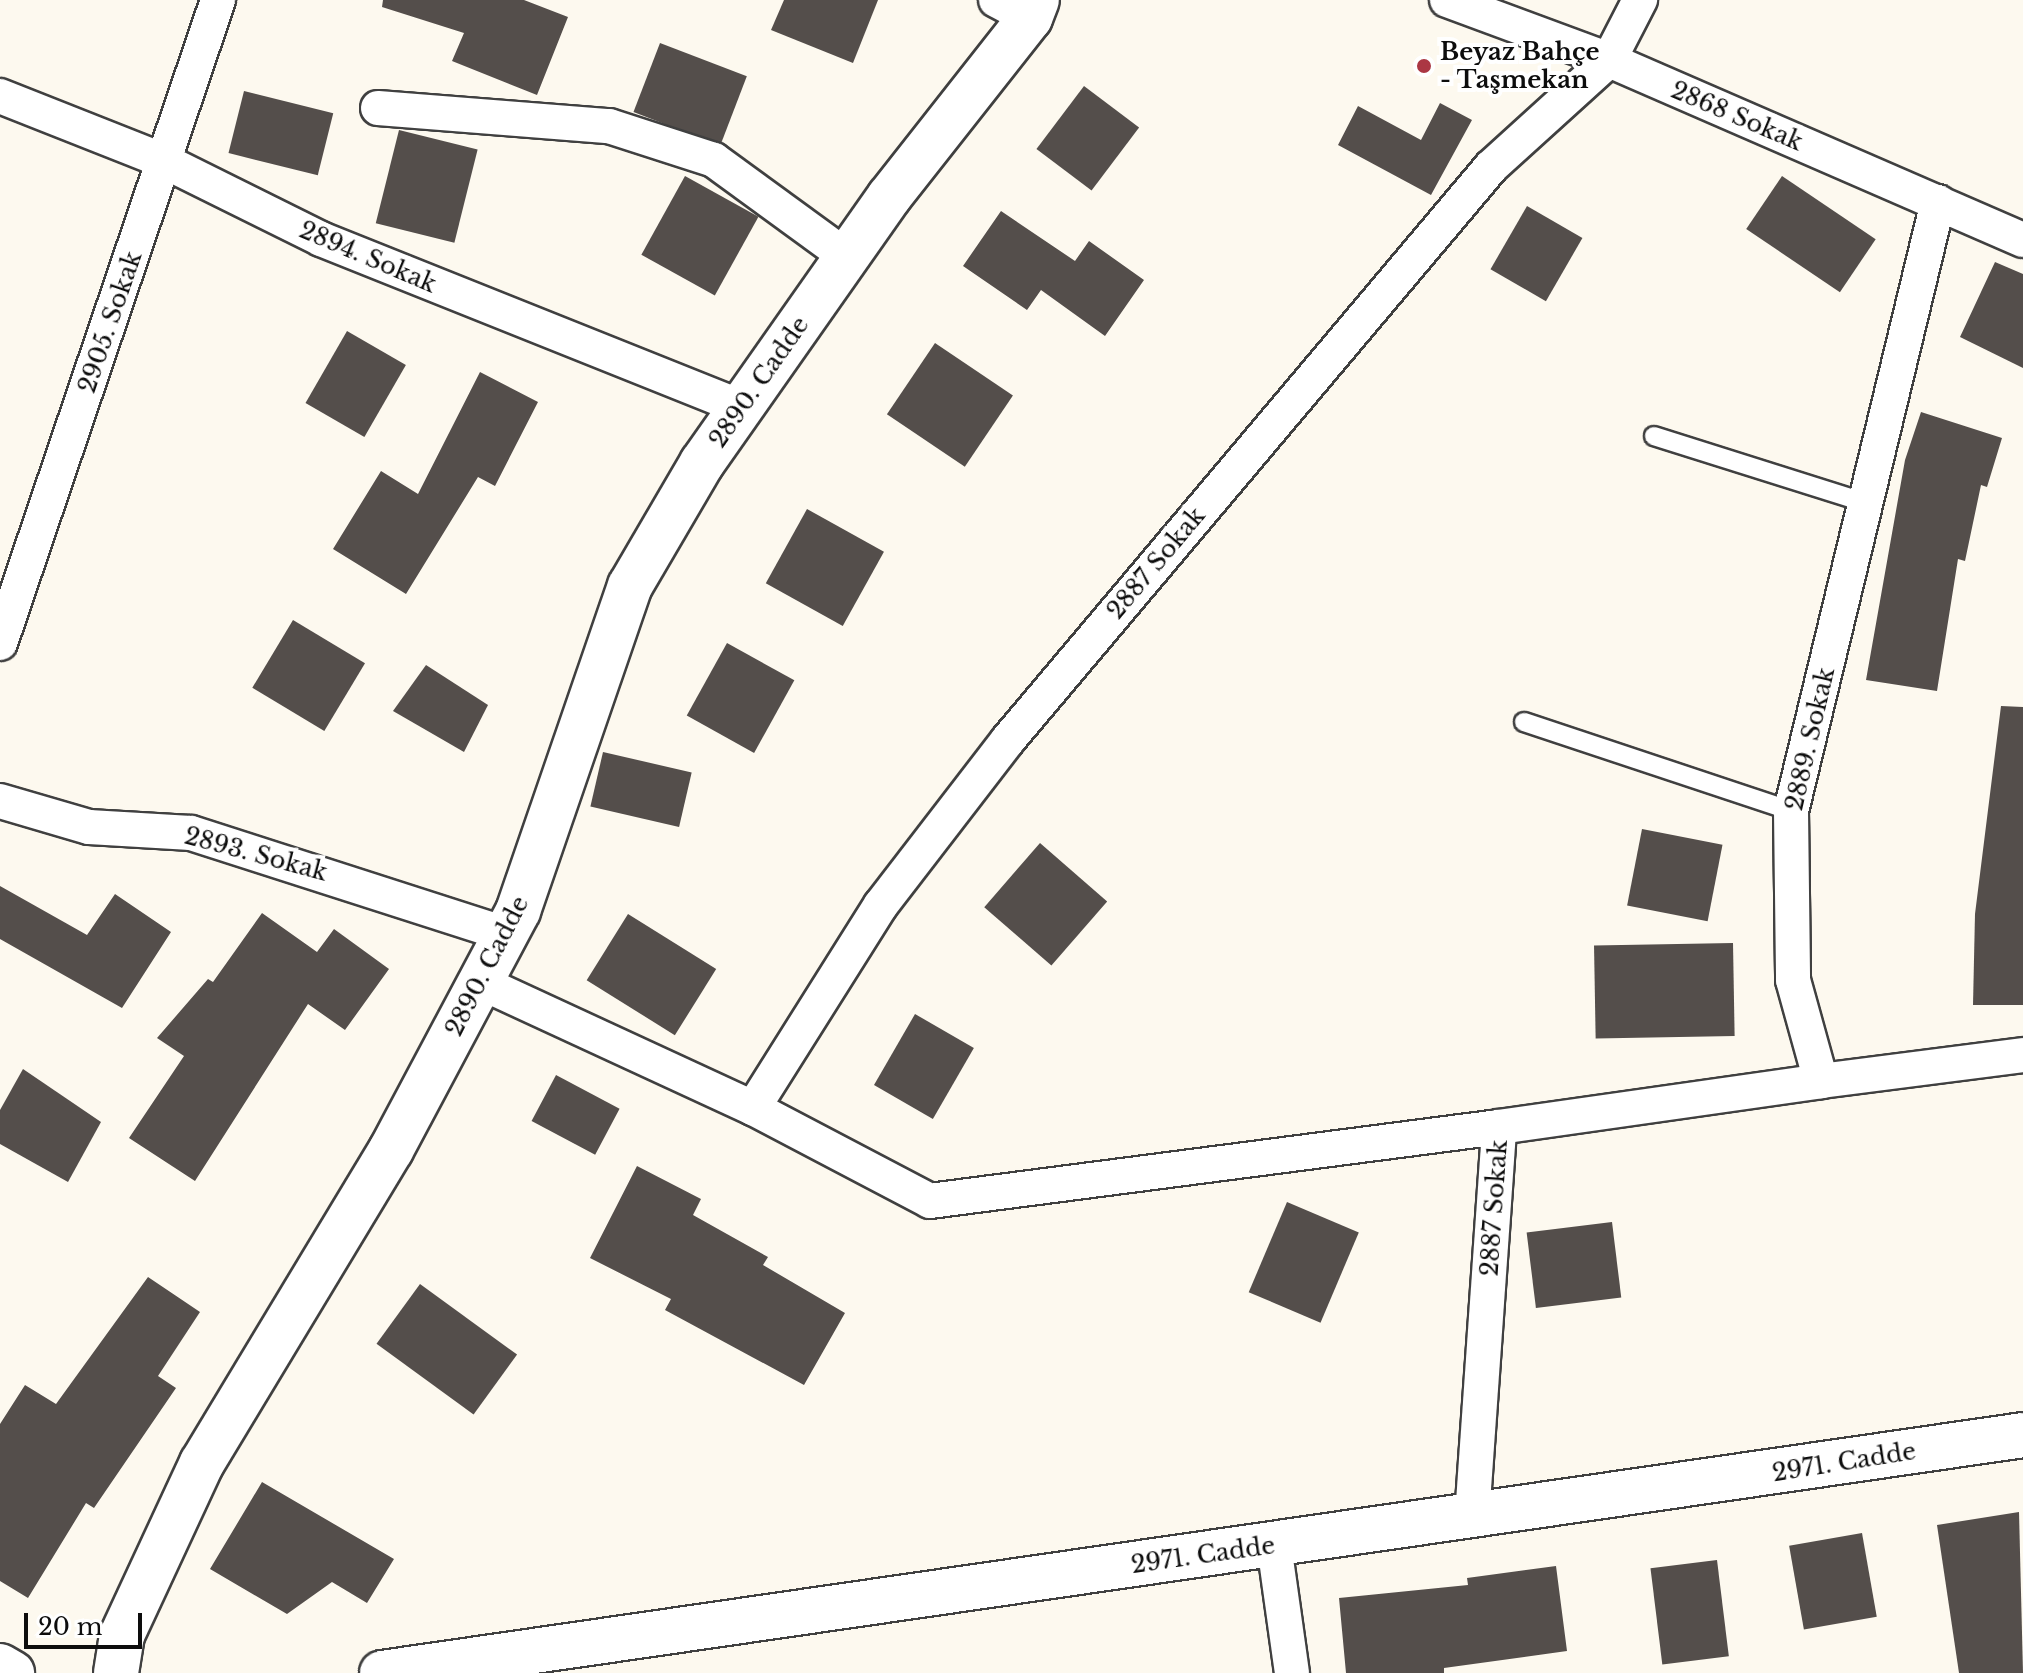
<!DOCTYPE html>
<html>
<head>
<meta charset="utf-8">
<style>
	body { margin:0 }
	#map { position:relative; width:2023px; height:1673px; overflow:hidden; background:#fdf9ef; font-family:"Libre Baskerville",serif }
	div>[style] { position:absolute }
	[style*='--x'] { left:calc(var(--x)*1px); top:calc(var(--y)*1px); width:calc(var(--w)*1px); rotate:calc(var(--a)*1deg) }
	.building>* { inset:0; background:#544e4b; transform-origin:0 0 }
	.roads { filter:drop-shadow(2px 0 #404040) drop-shadow(-2px 0 #404040) drop-shadow(0 2px #404040) drop-shadow(0 -2px #404040) }
	.service>* { height:18px; margin:-9px; padding:0 9px; transform-origin:9px; border-radius:9px; background:#fff }
	.minor>* { height:34px; margin:-17px; padding:0 17px; transform-origin:17px; border-radius:17px; background:#fff }
	.tertiary>* { height:44px; margin:-22px; padding:0 22px; transform-origin:22px; border-radius:22px; background:#fff }
	.dots>* { width:22px; height:22px; translate:-50% -50%; box-sizing:border-box; border:4px solid #fff; border-radius:50% }
	span { translate:-50% -50%; white-space:nowrap; text-align:center; line-height:1.15; -webkit-text-stroke:8px #fff; paint-order:stroke }
	.poi-label { font-size:24px; color:#0d0d0d; font-weight:700 }
	.left { translate:0 -50%; text-align:left }
	.street-label { font-size:24px; color:#0d0d0d }
	.scale { position:absolute; left:24px; top:1613px; width:118px; height:36px; box-sizing:border-box; border:4px solid #0d0d0d; border-top:0; padding-left:10px; font-size:24px; line-height:28px; white-space:nowrap; color:#0d0d0d; -webkit-text-stroke:6px #fff; paint-order:stroke }
</style>
</head>
<body>
<div id="map">
	<div class="building">
		<div style="clip-path:polygon(383px 0,524px 0,568px 17px,537px 95px,452px 61px,464px 33px,382px 7px)"></div>
		<div style="clip-path:polygon(784px 0,878px 0,853px 63px,771px 30px)"></div>
		<div style="left:660px;top:43px;width:93px;height:74px;rotate:21deg"></div>
		<div style="left:1084px;top:86px;width:69px;height:79px;rotate:37deg"></div>
		<div style="left:244px;top:91px;width:92px;height:64px;rotate:14deg"></div>
		<div style="clip-path:polygon(1440px 103px,1472px 120px,1431px 195px,1338px 145px,1358px 106px,1421px 140px)"></div>
		<div style="left:399px;top:130px;width:81px;height:96px;rotate:14deg"></div>
		<div style="left:685px;top:176px;width:84px;height:90px;rotate:29deg"></div>
		<div style="left:1782px;top:176px;width:113px;height:64px;rotate:34deg"></div>
		<div style="left:1527px;top:206px;width:64px;height:73px;rotate:30deg"></div>
		<div style="clip-path:polygon(1001px 211px,1075px 261px,1089px 241px,1144px 280px,1105px 336px,1041px 290px,1027px 310px,963px 266px)"></div>
		<div style="clip-path:polygon(1995px 262px,2023px 274px,2023px 368px,1960px 337px)"></div>
		<div style="left:347px;top:331px;width:68px;height:83px;rotate:30deg"></div>
		<div style="left:935px;top:343px;width:94px;height:86px;rotate:34deg"></div>
		<div style="clip-path:polygon(480px 372px,538px 402px,495px 486px,478px 477px,406px 594px,333px 549px,381px 471px,418px 494px)"></div>
		<div style="clip-path:polygon(1921px 412px,2002px 438px,1987px 487px,1981px 485px,1965px 561px,1958px 559px,1937px 691px,1866px 680px,1905px 460px)"></div>
		<div style="left:807px;top:509px;width:88px;height:85px;rotate:29deg"></div>
		<div style="left:293px;top:620px;width:84px;height:79px;rotate:31deg"></div>
		<div style="left:727px;top:643px;width:77px;height:83px;rotate:29deg"></div>
		<div style="clip-path:polygon(426px 665px,488px 705px,464px 752px,393px 711px)"></div>
		<div style="clip-path:polygon(2001px 706px,2023px 707px,2023px 1005px,1973px 1005px,1975px 914px)"></div>
		<div style="left:603px;top:752px;width:91px;height:56px;rotate:13deg"></div>
		<div style="left:1642px;top:829px;width:82px;height:78px;rotate:11deg"></div>
		<div style="left:1040px;top:843px;width:89px;height:85px;rotate:41deg"></div>
		<div style="clip-path:polygon(0 886px,87px 935px,115px 894px,171px 932px,122px 1008px,0 939px)"></div>
		<div style="clip-path:polygon(262px 913px,317px 952px,334px 929px,389px 969px,345px 1030px,308px 1004px,195px 1181px,129px 1138px,184px 1056px,157px 1038px,208px 979px,213px 982px)"></div>
		<div style="left:628px;top:914px;width:104px;height:78px;rotate:32deg"></div>
		<div style="left:1733px;top:943px;width:93px;height:139px;rotate:89deg"></div>
		<div style="left:915px;top:1014px;width:68px;height:82px;rotate:30deg"></div>
		<div style="clip-path:polygon(23px 1069px,101px 1122px,68px 1182px,0 1144px,0 1110px)"></div>
		<div style="left:556px;top:1075px;width:72px;height:52px;rotate:28deg"></div>
		<div style="clip-path:polygon(637px 1166px,701px 1199px,693px 1215px,768px 1257px,763px 1265px,845px 1313px,804px 1385px,665px 1310px,671px 1299px,590px 1258px)"></div>
		<div style="left:1287px;top:1202px;width:78px;height:98px;rotate:23deg"></div>
		<div style="left:1612px;top:1222px;width:76px;height:86px;rotate:83deg"></div>
		<div style="clip-path:polygon(148px 1277px,200px 1312px,158px 1376px,176px 1388px,94px 1508px,86px 1503px,28px 1598px,0 1581px,0 1424px,25px 1385px,56px 1404px)"></div>
		<div style="left:420px;top:1284px;width:120px;height:74px;rotate:36deg"></div>
		<div style="clip-path:polygon(262px 1482px,394px 1559px,367px 1603px,332px 1582px,287px 1614px,210px 1569px)"></div>
		<div style="clip-path:polygon(2019px 1512px,2023px 1673px,1959px 1673px,1937px 1525px)"></div>
		<div style="left:1862px;top:1533px;width:85px;height:74px;rotate:80deg"></div>
		<div style="left:1717px;top:1560px;width:97px;height:67px;rotate:83deg"></div>
		<div style="clip-path:polygon(1556px 1566px,1567px 1651px,1444px 1668px,1444px 1673px,1346px 1673px,1339px 1598px,1468px 1585px,1467px 1578px)"></div>
	</div>
	<div class="roads">
		<div class="service">
			<div style="--x:1654;--y:436;--w:222;--a:17.5"></div>
			<div style="--x:1524;--y:722;--w:281;--a:18.4"></div>
		</div>
		<div class="minor">
			<div style="--x:996;--y:0;--w:38;--a:28"></div>
			<div style="--x:1447;--y:0;--w:173;--a:20.3"></div>
			<div style="--x:1609;--y:60;--w:451;--a:23.5"></div>
			<div style="--x:0;--y:96;--w:176;--a:21.6"></div>
			<div style="--x:164;--y:161;--w:175;--a:26.4"></div>
			<div style="--x:321;--y:239;--w:452;--a:21.8"></div>
			<div style="--x:378;--y:108;--w:232;--a:4.5"></div>
			<div style="--x:609;--y:126;--w:110;--a:17.9"></div>
			<div style="--x:714;--y:160;--w:165;--a:36.1"></div>
			<div style="--x:1938;--y:202;--w:626;--a:103.57"></div>
			<div style="--x:1791;--y:811;--w:169;--a:89.3"></div>
			<div style="--x:1793;--y:980;--w:105;--a:74.5"></div>
			<div style="--x:1821;--y:1081;--w:204;--a:-7.3"></div>
			<div style="--x:0;--y:643;--w:679;--a:-71.27"></div>
			<div style="--x:0;--y:801;--w:93;--a:16.3"></div>
			<div style="--x:89;--y:827;--w:102;--a:3.4"></div>
			<div style="--x:191;--y:833;--w:331;--a:17.8"></div>
			<div style="--x:480;--y:982;--w:301;--a:24.8"></div>
			<div style="--x:753;--y:1108;--w:200;--a:27.7"></div>
			<div style="--x:930;--y:1201;--w:574;--a:-7.41"></div>
			<div style="--x:753;--y:1108;--w:240;--a:-57.8"></div>
			<div style="--x:881;--y:905;--w:208;--a:-52.4"></div>
			<div style="--x:1008;--y:740;--w:749;--a:-49.87"></div>
			<div style="--x:1491;--y:167;--w:159;--a:-42.2"></div>
			<div style="--x:1609;--y:60;--w:68;--a:-62.7"></div>
			<div style="--x:1472;--y:1517;--w:391;--a:-86"></div>
			<div style="--x:1499;--y:1127;--w:325;--a:-8.1"></div>
			<div style="--x:1274;--y:1545;--w:129;--a:82"></div>
		</div>
		<div class="tertiary">
			<div style="--x:0;--y:1666;--w:14;--a:30"></div>
			<div style="--x:116;--y:1673;--w:38;--a:-81"></div>
			<div style="--x:122;--y:1635;--w:190;--a:-65.1"></div>
			<div style="--x:202;--y:1463;--w:366;--a:-58.9"></div>
			<div style="--x:391;--y:1150;--w:271;--a:-62"></div>
			<div style="--x:518;--y:911;--w:344;--a:-71"></div>
			<div style="--x:630;--y:586;--w:143;--a:-59.7"></div>
			<div style="--x:702;--y:463;--w:325;--a:-54.9"></div>
			<div style="--x:889;--y:197;--w:228;--a:-51.8"></div>
			<div style="--x:1030;--y:18;--w:19;--a:-69"></div>
			<div style="--x:382;--y:1673;--w:1658;--a:-8.25"></div>
		</div>
	</div>
	<div class="dots">
		<div style="left:1424px;top:66px;background:#ab3743"></div>
	</div>
	<div class="poi-label">
		<span class="left" style="left:1440px;top:66px">Beyaz Bahçe<br>- Taşmekan</span>
	</div>
	<div class="street-label">
		<span style="left:1737px;top:116px;rotate:23deg">2868 Sokak</span>
		<span style="left:368px;top:257px;rotate:23deg">2894. Sokak</span>
		<span style="left:110px;top:322px;rotate:-71deg">2905. Sokak</span>
		<span style="left:759px;top:382px;rotate:-55deg">2890. Cadde</span>
		<span style="left:1156px;top:563px;rotate:-50deg">2887 Sokak</span>
		<span style="left:1810px;top:739px;rotate:-77deg">2889. Sokak</span>
		<span style="left:256px;top:854px;rotate:15deg">2893. Sokak</span>
		<span style="left:487px;top:966px;rotate:-63deg">2890. Cadde</span>
		<span style="left:1494px;top:1208px;rotate:-86deg">2887 Sokak</span>
		<span style="left:1844px;top:1462px;rotate:-9deg">2971. Cadde</span>
		<span style="left:1203px;top:1555px;rotate:-8deg">2971. Cadde</span>
	</div>
	<div class="scale">20 m</div>
</div>
</body>
</html>
